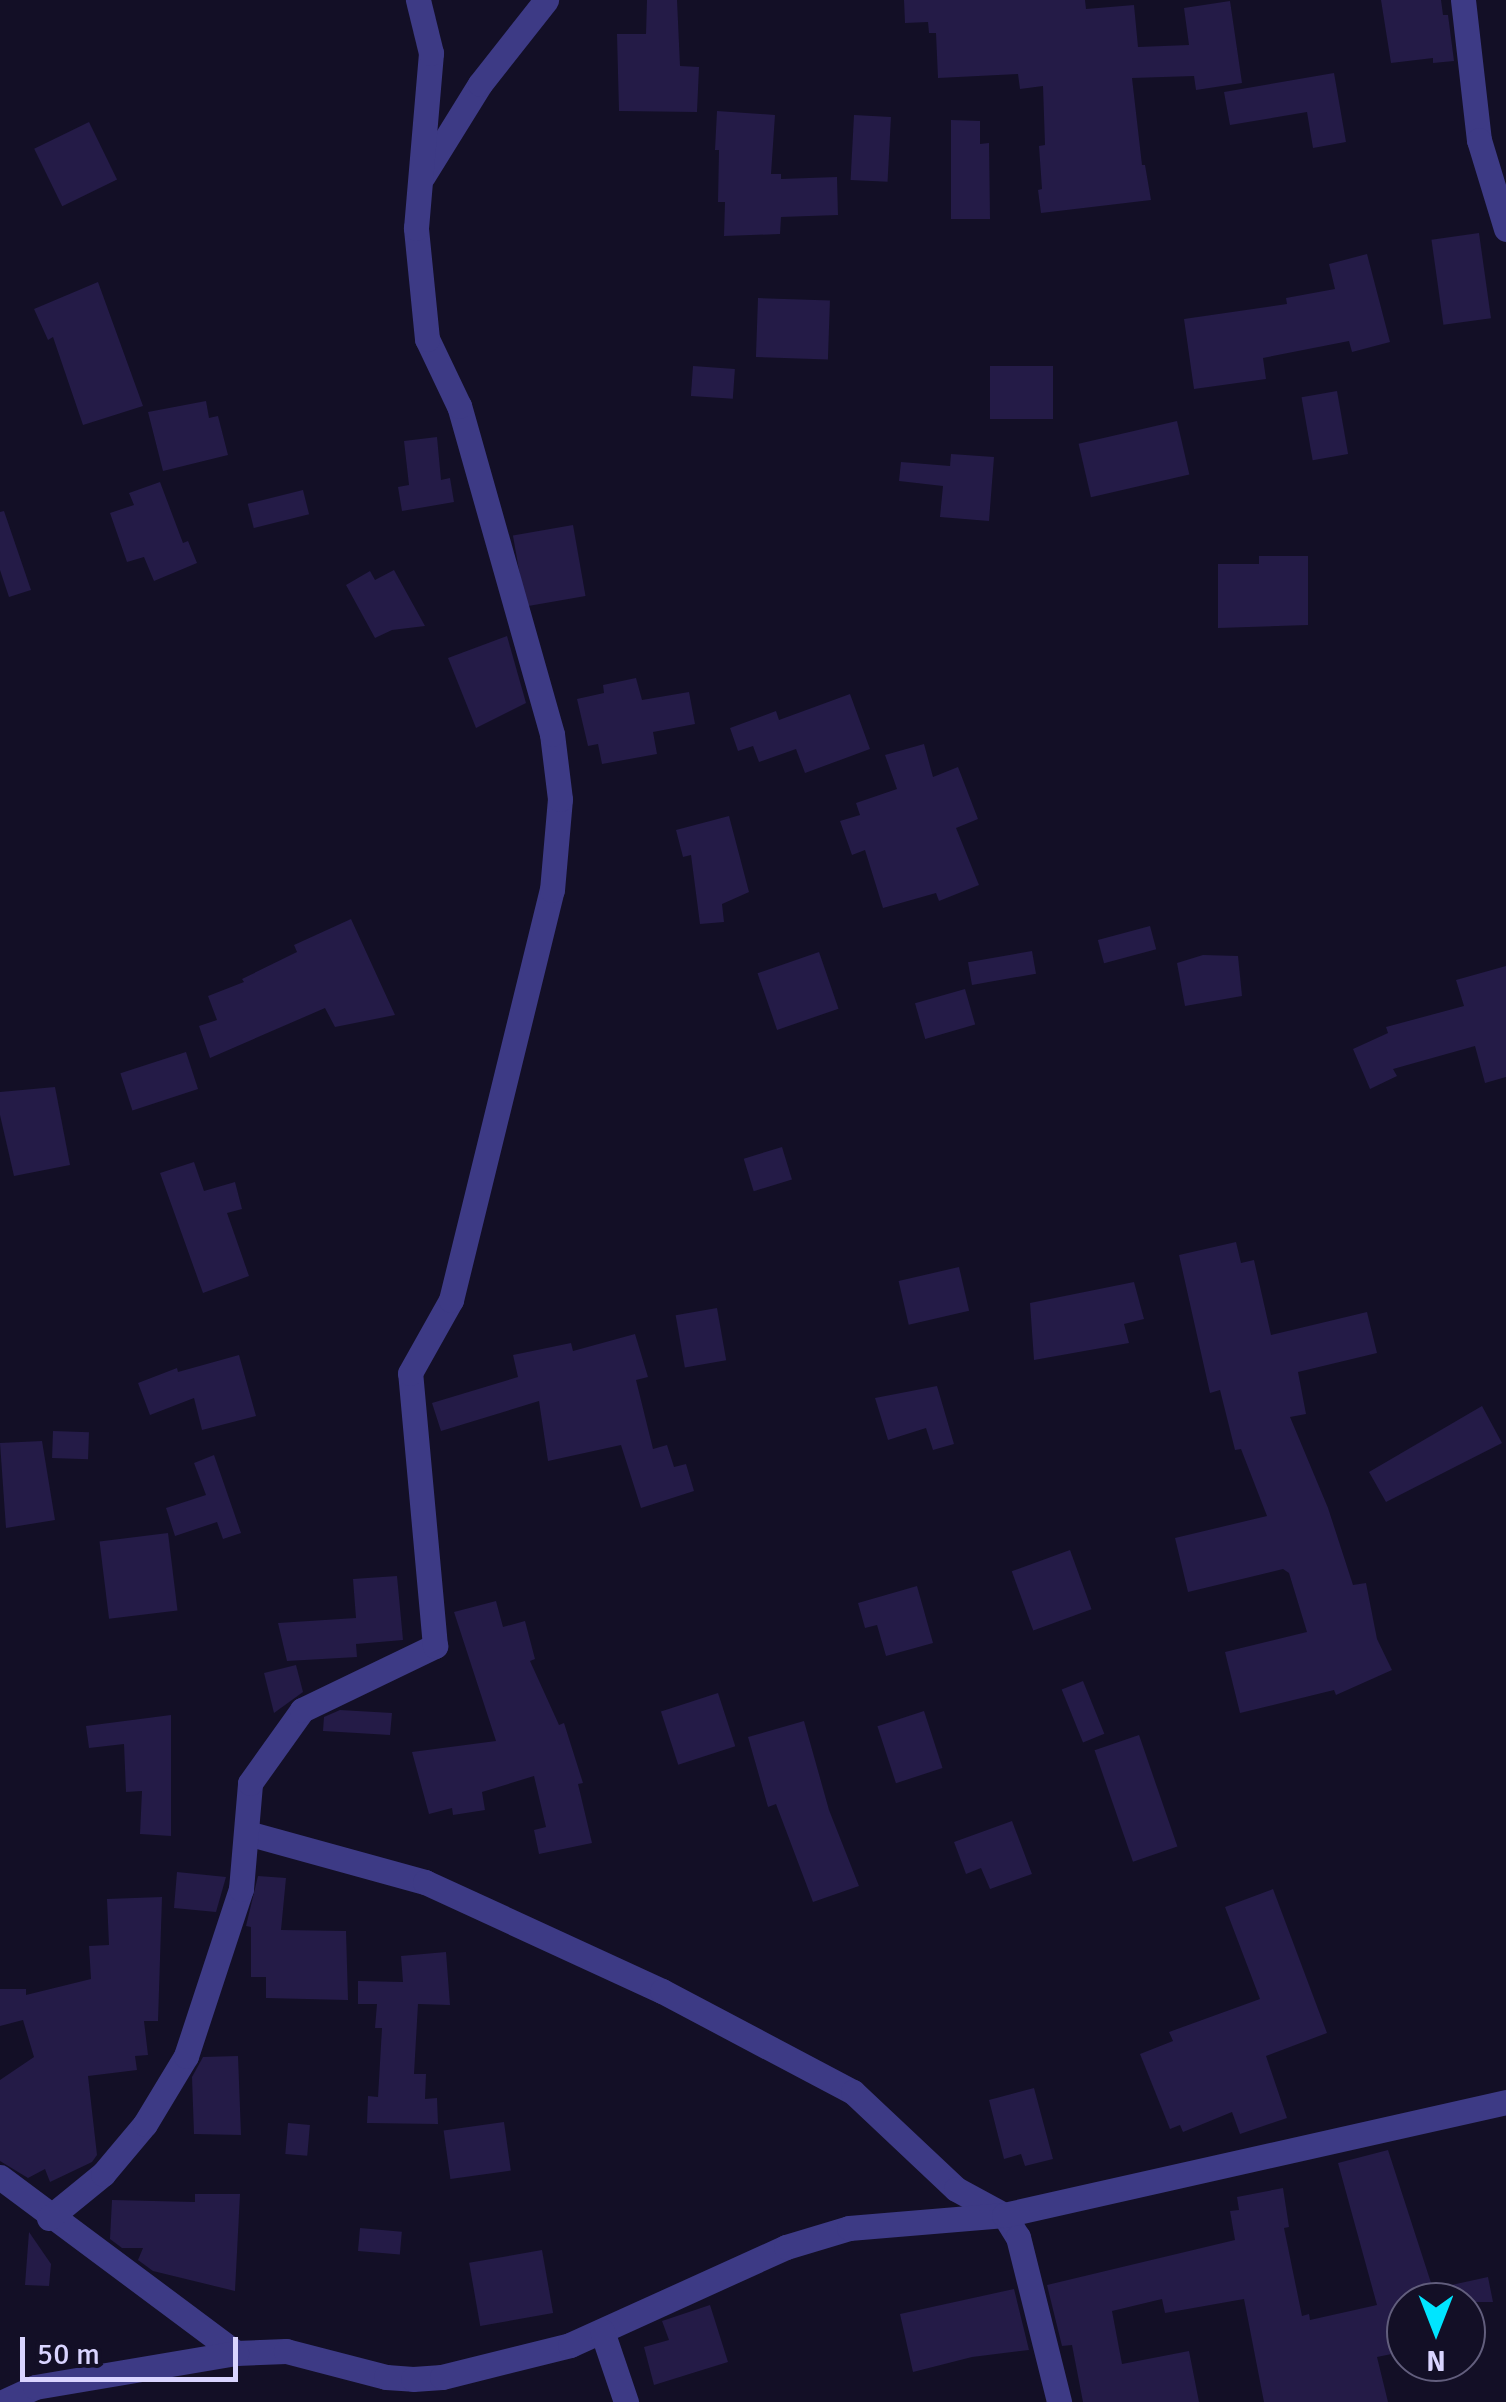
<!DOCTYPE html>
<html>
<head>
<meta charset="utf-8">
<style>
	body { margin:0 }
	#map { position:relative; width:1506px; height:2402px; overflow:hidden; background:#130f26; font-family:Signika,sans-serif }
	div>[style] { position:absolute }
	[style*='--x'] { left:calc(var(--x)*1px); top:calc(var(--y)*1px); width:calc(var(--w)*1px); rotate:calc(var(--a)*1deg) }
	.building>* { inset:0; background:#241b47; transform-origin:0 0 }
	.minor>* { height:25px; margin:-12.5px; padding:0 12.5px; transform-origin:12.5px; border-radius:12.5px; background:#3d3a85 }
	span { translate:-50% -50%; white-space:nowrap; text-align:center; line-height:1.15; -webkit-text-stroke:8px #130f26; paint-order:stroke }
	.north { position:absolute; left:1386px; top:2282px; width:100px; height:100px; box-sizing:border-box; background:#130f26; border:2px solid #625e7d; border-radius:50%; rotate:180deg; font-size:28px; font-weight:700; line-height:40px; text-align:center; color:#d9d4ff }
	.north::after { content:''; display:block; margin:auto; width:35px; height:45px; background:#00e5ff; clip-path:polygon(50% 0,100% 100%,50% 72%,0 100%) }
	.scale { position:absolute; left:20px; top:2337px; width:218px; height:45px; box-sizing:border-box; border:5px solid #d9d4ff; border-top:0; padding-left:12px; font-size:30px; line-height:35px; white-space:nowrap; color:#d9d4ff; -webkit-text-stroke:8px #130f26; paint-order:stroke }
</style>
</head>
<body>
<div id="map">
	<div class="building">
		<div style="clip-path:polygon(647px 0,677px 0,680px 66px,699px 67px,697px 112px,619px 111px,617px 34px,646px 34px)"></div>
		<div style="clip-path:polygon(904px 0,1085px 0,1086px 9px,1134px 5px,1138px 47px,1189px 45px,1184px 8px,1230px 1px,1242px 83px,1196px 90px,1194px 76px,1132px 78px,1142px 165px,1145px 165px,1151px 200px,1041px 213px,1038px 190px,1042px 189px,1039px 146px,1045px 145px,1043px 86px,1020px 89px,1018px 74px,938px 78px,936px 33px,929px 33px,928px 22px,905px 23px)"></div>
		<div style="clip-path:polygon(1381px 0,1441px 0,1443px 15px,1448px 15px,1454px 61px,1433px 63px,1433px 58px,1391px 63px)"></div>
		<div style="clip-path:polygon(1334px 73px,1346px 142px,1313px 148px,1307px 112px,1230px 125px,1224px 92px)"></div>
		<div style="clip-path:polygon(717px 111px,775px 115px,771px 174px,781px 174px,781px 179px,837px 177px,838px 215px,781px 217px,780px 234px,724px 236px,725px 202px,718px 202px,719px 150px,715px 150px)"></div>
		<div style="left:854px;top:115px;width:37px;height:65px;rotate:3deg"></div>
		<div style="clip-path:polygon(951px 120px,980px 121px,980px 144px,989px 143px,990px 219px,951px 219px)"></div>
		<div style="left:89px;top:122px;width:64px;height:61px;rotate:64deg"></div>
		<div style="left:1479px;top:233px;width:86px;height:48px;rotate:82deg"></div>
		<div style="clip-path:polygon(1367px 254px,1390px 342px,1352px 352px,1349px 341px,1263px 358px,1266px 379px,1194px 389px,1184px 319px,1287px 304px,1286px 298px,1335px 289px,1329px 264px)"></div>
		<div style="clip-path:polygon(98px 282px,143px 406px,83px 425px,53px 337px,48px 340px,34px 309px)"></div>
		<div style="left:758px;top:298px;width:72px;height:59px;rotate:2deg"></div>
		<div style="left:693px;top:366px;width:42px;height:30px;rotate:4deg"></div>
		<div style="left:990px;top:366px;width:63px;height:53px"></div>
		<div style="left:1337px;top:391px;width:64px;height:36px;rotate:80deg"></div>
		<div style="clip-path:polygon(206px 401px,209px 418px,218px 416px,228px 455px,163px 471px,148px 412px)"></div>
		<div style="left:1177px;top:421px;width:55px;height:101px;rotate:77deg"></div>
		<div style="clip-path:polygon(437px 437px,441px 480px,450px 478px,454px 502px,402px 511px,398px 487px,409px 485px,404px 441px)"></div>
		<div style="clip-path:polygon(951px 454px,994px 457px,989px 521px,940px 517px,943px 486px,899px 481px,901px 462px,950px 466px)"></div>
		<div style="clip-path:polygon(160px 482px,183px 543px,188px 541px,197px 563px,154px 581px,144px 557px,127px 562px,110px 513px,134px 505px,129px 493px)"></div>
		<div style="left:303px;top:490px;width:25px;height:57px;rotate:76deg"></div>
		<div style="clip-path:polygon(4px 511px,31px 590px,9px 597px,0 570px,0 512px)"></div>
		<div style="left:573px;top:525px;width:72px;height:61px;rotate:80deg"></div>
		<div style="clip-path:polygon(1259px 556px,1308px 556px,1308px 625px,1218px 628px,1218px 564px,1259px 564px)"></div>
		<div style="clip-path:polygon(394px 570px,425px 626px,392px 630px,375px 638px,346px 585px,370px 571px,375px 580px)"></div>
		<div style="clip-path:polygon(507px 636px,526px 703px,476px 728px,448px 658px)"></div>
		<div style="clip-path:polygon(636px 678px,642px 700px,689px 692px,695px 724px,653px 732px,657px 754px,602px 764px,598px 744px,588px 746px,577px 699px,604px 693px,603px 685px)"></div>
		<div style="clip-path:polygon(850px 694px,870px 749px,805px 773px,796px 749px,759px 762px,753px 746px,738px 751px,730px 728px,776px 711px,779px 720px)"></div>
		<div style="clip-path:polygon(924px 744px,933px 777px,958px 767px,978px 819px,956px 828px,979px 885px,939px 901px,936px 893px,883px 908px,865px 850px,852px 855px,840px 821px,860px 815px,856px 803px,897px 789px,885px 755px)"></div>
		<div style="clip-path:polygon(729px 816px,749px 892px,722px 904px,724px 922px,700px 924px,691px 855px,683px 857px,676px 830px)"></div>
		<div style="clip-path:polygon(351px 919px,395px 1015px,335px 1027px,325px 1008px,210px 1058px,199px 1026px,217px 1020px,208px 996px,244px 982px,242px 979px,297px 952px,294px 945px)"></div>
		<div style="left:1150px;top:926px;width:24px;height:54px;rotate:75deg"></div>
		<div style="left:1032px;top:951px;width:23px;height:65px;rotate:80deg"></div>
		<div style="left:819px;top:952px;width:60px;height:65px;rotate:71deg"></div>
		<div style="clip-path:polygon(1203px 955px,1238px 956px,1242px 996px,1185px 1006px,1177px 963px)"></div>
		<div style="clip-path:polygon(1506px 966px,1506px 1077px,1485px 1083px,1475px 1046px,1393px 1069px,1397px 1076px,1370px 1089px,1353px 1049px,1388px 1033px,1386px 1027px,1464px 1006px,1456px 980px)"></div>
		<div style="left:965px;top:989px;width:37px;height:52px;rotate:74deg"></div>
		<div style="left:186px;top:1052px;width:39px;height:69px;rotate:72deg"></div>
		<div style="clip-path:polygon(55px 1087px,70px 1165px,14px 1176px,0 1115px,0 1092px)"></div>
		<div style="left:782px;top:1147px;width:34px;height:40px;rotate:73deg"></div>
		<div style="clip-path:polygon(194px 1162px,204px 1191px,235px 1182px,242px 1209px,227px 1213px,249px 1276px,203px 1293px,160px 1173px)"></div>
		<div style="clip-path:polygon(1236px 1242px,1241px 1263px,1254px 1260px,1271px 1335px,1367px 1312px,1377px 1353px,1298px 1372px,1306px 1414px,1290px 1417px,1328px 1508px,1353px 1585px,1366px 1583px,1377px 1639px,1392px 1670px,1336px 1695px,1334px 1690px,1240px 1713px,1225px 1652px,1307px 1632px,1289px 1573px,1283px 1569px,1188px 1592px,1175px 1538px,1267px 1516px,1241px 1449px,1235px 1450px,1220px 1390px,1210px 1393px,1179px 1255px)"></div>
		<div style="left:959px;top:1267px;width:45px;height:62px;rotate:77deg"></div>
		<div style="clip-path:polygon(1134px 1282px,1144px 1319px,1124px 1324px,1129px 1343px,1034px 1360px,1030px 1303px)"></div>
		<div style="left:717px;top:1308px;width:53px;height:42px;rotate:80deg"></div>
		<div style="clip-path:polygon(635px 1334px,648px 1377px,636px 1380px,653px 1449px,667px 1445px,674px 1467px,686px 1464px,694px 1491px,641px 1508px,621px 1445px,548px 1461px,539px 1401px,441px 1431px,432px 1403px,518px 1377px,513px 1355px,571px 1343px,573px 1351px)"></div>
		<div style="clip-path:polygon(239px 1355px,256px 1416px,202px 1430px,194px 1398px,150px 1415px,138px 1383px,177px 1368px,178px 1372px)"></div>
		<div style="clip-path:polygon(937px 1386px,954px 1444px,933px 1450px,926px 1428px,888px 1440px,875px 1398px)"></div>
		<div style="clip-path:polygon(1482px 1406px,1502px 1443px,1386px 1502px,1369px 1472px)"></div>
		<div style="left:53px;top:1431px;width:36px;height:27px;rotate:2deg"></div>
		<div style="clip-path:polygon(42px 1441px,55px 1520px,6px 1528px,0 1443px)"></div>
		<div style="clip-path:polygon(214px 1455px,241px 1533px,223px 1539px,217px 1522px,175px 1536px,166px 1508px,206px 1495px,194px 1463px)"></div>
		<div style="left:168px;top:1533px;width:78px;height:69px;rotate:83deg"></div>
		<div style="left:1070px;top:1550px;width:63px;height:62px;rotate:70deg"></div>
		<div style="clip-path:polygon(397px 1576px,403px 1640px,356px 1644px,357px 1657px,287px 1661px,278px 1623px,356px 1618px,353px 1579px)"></div>
		<div style="clip-path:polygon(917px 1586px,933px 1643px,886px 1656px,877px 1625px,865px 1628px,858px 1603px)"></div>
		<div style="clip-path:polygon(496px 1601px,503px 1627px,525px 1621px,535px 1659px,530px 1661px,559px 1725px,564px 1723px,583px 1783px,578px 1784px,592px 1843px,539px 1854px,534px 1830px,546px 1827px,534px 1776px,482px 1792px,485px 1810px,453px 1815px,452px 1808px,429px 1814px,412px 1752px,496px 1741px,454px 1612px)"></div>
		<div style="clip-path:polygon(296px 1665px,303px 1692px,274px 1713px,264px 1673px)"></div>
		<div style="left:1083px;top:1681px;width:57px;height:23px;rotate:68deg"></div>
		<div style="left:718px;top:1693px;width:56px;height:60px;rotate:72deg"></div>
		<div style="clip-path:polygon(340px 1710px,392px 1713px,390px 1735px,323px 1731px,324px 1717px)"></div>
		<div style="left:924px;top:1711px;width:60px;height:49px;rotate:72deg"></div>
		<div style="clip-path:polygon(171px 1715px,171px 1836px,140px 1834px,142px 1791px,126px 1792px,124px 1744px,89px 1748px,86px 1726px)"></div>
		<div style="clip-path:polygon(804px 1721px,829px 1810px,859px 1886px,813px 1902px,776px 1804px,768px 1807px,748px 1737px)"></div>
		<div style="left:1139px;top:1735px;width:118px;height:47px;rotate:71deg"></div>
		<div style="clip-path:polygon(1012px 1821px,1032px 1874px,990px 1889px,981px 1868px,966px 1874px,954px 1842px)"></div>
		<div style="clip-path:polygon(177px 1872px,226px 1877px,216px 1912px,174px 1908px)"></div>
		<div style="clip-path:polygon(258px 1876px,286px 1878px,281px 1930px,346px 1931px,348px 2000px,266px 1998px,266px 1977px,251px 1977px,251px 1927px,246px 1926px)"></div>
		<div style="clip-path:polygon(1273px 1889px,1327px 2033px,1266px 2056px,1287px 2118px,1240px 2134px,1232px 2112px,1183px 2132px,1180px 2125px,1170px 2129px,1140px 2054px,1173px 2041px,1169px 2032px,1260px 1999px,1225px 1907px)"></div>
		<div style="clip-path:polygon(162px 1897px,158px 2021px,144px 2021px,148px 2055px,135px 2056px,137px 2070px,88px 2076px,97px 2155px,92px 2162px,50px 2182px,45px 2169px,28px 2178px,0 2161px,0 2080px,34px 2057px,23px 2020px,0 2026px,0 1989px,26px 1989px,26px 1995px,91px 1979px,89px 1946px,109px 1945px,107px 1899px)"></div>
		<div style="clip-path:polygon(446px 1952px,450px 2005px,418px 2004px,414px 2074px,426px 2074px,425px 2099px,437px 2098px,438px 2124px,367px 2123px,368px 2096px,378px 2097px,382px 2028px,375px 2028px,377px 2004px,358px 2004px,358px 1981px,403px 1982px,401px 1956px)"></div>
		<div style="clip-path:polygon(238px 2056px,241px 2135px,194px 2134px,192px 2077px,203px 2057px)"></div>
		<div style="clip-path:polygon(1034px 2088px,1053px 2159px,1025px 2166px,1021px 2154px,1004px 2159px,989px 2100px)"></div>
		<div style="left:504px;top:2122px;width:49px;height:61px;rotate:82deg"></div>
		<div style="left:288px;top:2123px;width:22px;height:31px;rotate:5deg"></div>
		<div style="clip-path:polygon(1388px 2150px,1433px 2289px,1488px 2277px,1493px 2302px,1406px 2302px,1406px 2351px,1377px 2357px,1388px 2402px,1264px 2402px,1244px 2299px,1165px 2313px,1162px 2299px,1112px 2311px,1122px 2364px,1189px 2351px,1199px 2402px,1083px 2402px,1072px 2345px,1062px 2346px,1047px 2285px,1235px 2240px,1230px 2211px,1239px 2210px,1237px 2197px,1283px 2188px,1289px 2227px,1284px 2228px,1302px 2316px,1309px 2314px,1310px 2320px,1377px 2305px,1338px 2163px)"></div>
		<div style="clip-path:polygon(195px 2194px,240px 2194px,235px 2291px,153px 2271px,138px 2260px,143px 2248px,122px 2248px,110px 2239px,112px 2200px,195px 2202px)"></div>
		<div style="left:360px;top:2228px;width:42px;height:23px;rotate:5deg"></div>
		<div style="clip-path:polygon(29px 2232px,51px 2264px,49px 2286px,25px 2285px)"></div>
		<div style="left:542px;top:2250px;width:64px;height:74px;rotate:80deg"></div>
		<div style="clip-path:polygon(1014px 2289px,1029px 2350px,972px 2357px,913px 2372px,900px 2314px)"></div>
		<div style="clip-path:polygon(710px 2305px,728px 2362px,654px 2385px,644px 2347px,669px 2340px,662px 2321px)"></div>
	</div>
	<div class="minor">
		<div style="--x:1463;--y:0;--w:141;--a:83.5"></div>
		<div style="--x:1479;--y:140;--w:93;--a:73.1"></div>
		<div style="--x:423;--y:176;--w:108;--a:-58.2"></div>
		<div style="--x:480;--y:84;--w:107;--a:-51.8"></div>
		<div style="--x:247;--y:1833;--w:185;--a:15.4"></div>
		<div style="--x:425;--y:1882;--w:261;--a:24.7"></div>
		<div style="--x:662;--y:1991;--w:216;--a:27.9"></div>
		<div style="--x:853;--y:2092;--w:141;--a:43.3"></div>
		<div style="--x:956;--y:2189;--w:55;--a:28.4"></div>
		<div style="--x:1004;--y:2215;--w:26;--a:58"></div>
		<div style="--x:1018;--y:2237;--w:170;--a:76"></div>
		<div style="--x:0;--y:2177;--w:294;--a:36.7"></div>
		<div style="--x:236;--y:2353;--w:50;--a:-2.3"></div>
		<div style="--x:286;--y:2351;--w:103;--a:14.6"></div>
		<div style="--x:386;--y:2377;--w:27;--a:4"></div>
		<div style="--x:413;--y:2379;--w:29;--a:-4"></div>
		<div style="--x:442;--y:2377;--w:132;--a:-14"></div>
		<div style="--x:570;--y:2345;--w:237;--a:-24.4"></div>
		<div style="--x:786;--y:2247;--w:66;--a:-16.8"></div>
		<div style="--x:849;--y:2228;--w:156;--a:-4.8"></div>
		<div style="--x:1004;--y:2215;--w:515;--a:-12.69"></div>
		<div style="--x:49;--y:2218;--w:70;--a:-39.2"></div>
		<div style="--x:103;--y:2174;--w:65;--a:-50"></div>
		<div style="--x:145;--y:2124;--w:79;--a:-58.9"></div>
		<div style="--x:186;--y:2056;--w:176;--a:-71.8"></div>
		<div style="--x:241;--y:1889;--w:106;--a:-85.1"></div>
		<div style="--x:250;--y:1783;--w:90;--a:-54.5"></div>
		<div style="--x:302;--y:1710;--w:148;--a:-25.7"></div>
		<div style="--x:435;--y:1646;--w:274;--a:-95.2"></div>
		<div style="--x:410;--y:1373;--w:84;--a:-60.7"></div>
		<div style="--x:451;--y:1300;--w:422;--a:-76.2"></div>
		<div style="--x:552;--y:890;--w:91;--a:-85"></div>
		<div style="--x:560;--y:799;--w:65;--a:-97"></div>
		<div style="--x:552;--y:734;--w:341;--a:-105.8"></div>
		<div style="--x:459;--y:406;--w:74;--a:-115.5"></div>
		<div style="--x:427;--y:339;--w:112;--a:-95.7"></div>
		<div style="--x:416;--y:228;--w:176;--a:-85.1"></div>
		<div style="--x:431;--y:53;--w:55;--a:-103.8"></div>
		<div style="--x:602;--y:2331;--w:75;--a:71.3"></div>
		<div style="--x:3;--y:2402;--w:35;--a:-25"></div>
		<div style="--x:35;--y:2387;--w:204;--a:-9.6"></div>
	</div>
	<div class="north">N</div>
	<div class="scale">50 m</div>
</div>
</body>
</html>
